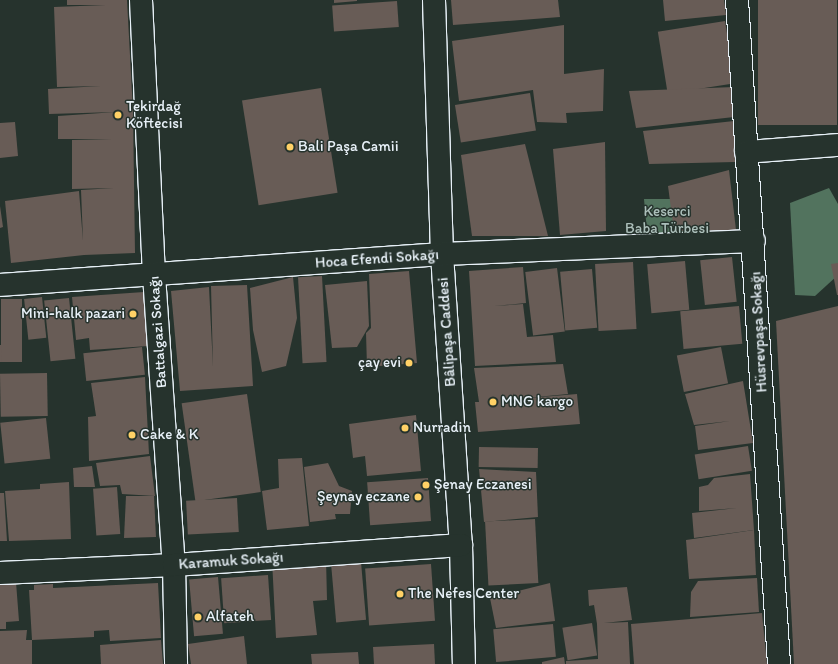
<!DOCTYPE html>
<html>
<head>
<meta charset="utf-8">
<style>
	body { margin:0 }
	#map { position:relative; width:838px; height:664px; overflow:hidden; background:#26332d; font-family:Itim,sans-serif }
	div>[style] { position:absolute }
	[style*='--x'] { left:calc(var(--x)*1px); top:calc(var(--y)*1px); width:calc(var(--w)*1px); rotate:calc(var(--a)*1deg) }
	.green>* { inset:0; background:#52735e }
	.building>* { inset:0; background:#685c56; transform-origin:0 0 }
	.roads { filter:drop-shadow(1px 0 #e8f1f8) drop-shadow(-1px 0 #e8f1f8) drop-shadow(0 1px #e8f1f8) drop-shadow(0 -1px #e8f1f8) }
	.street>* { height:22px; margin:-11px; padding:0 11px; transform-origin:11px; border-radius:11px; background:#26332d }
	.dots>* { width:11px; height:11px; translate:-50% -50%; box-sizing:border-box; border:2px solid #26332d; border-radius:50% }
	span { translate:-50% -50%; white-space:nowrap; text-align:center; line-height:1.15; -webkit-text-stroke:3px #26332d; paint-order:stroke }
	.poi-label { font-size:15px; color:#e8f1f8 }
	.left { translate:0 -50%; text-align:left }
	.right { translate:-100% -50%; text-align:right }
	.park-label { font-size:15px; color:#acbfba }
	.street-label { font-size:15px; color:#e8f1f8 }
</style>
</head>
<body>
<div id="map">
	<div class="green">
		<div style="clip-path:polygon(829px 188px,838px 204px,838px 275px,815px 296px,795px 295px,790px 203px)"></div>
		<div style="clip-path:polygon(644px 199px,693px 199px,694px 238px,648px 242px)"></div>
	</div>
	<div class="building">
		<div style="clip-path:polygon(67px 0,127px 0,133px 111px,135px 253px,84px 255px,11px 263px,5px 201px,79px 191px,83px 241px,81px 190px,114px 188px,72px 189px,72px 140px,112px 139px,58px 139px,58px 116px,116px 112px,49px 114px,48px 89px,101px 86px,57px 87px,54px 7px,106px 5px,67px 5px)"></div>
		<div style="clip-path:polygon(334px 0,357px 0,357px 1px,334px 3px)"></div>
		<div style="clip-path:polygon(451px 0,558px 0,560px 17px,453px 25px)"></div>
		<div style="clip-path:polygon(663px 0,724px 0,726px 15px,665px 21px)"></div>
		<div style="left:758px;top:0;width:79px;height:125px"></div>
		<div style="left:397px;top:1px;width:26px;height:65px;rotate:86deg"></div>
		<div style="left:725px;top:21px;width:63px;height:68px;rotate:81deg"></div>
		<div style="clip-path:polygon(564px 25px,564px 74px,604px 69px,603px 111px,566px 113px,567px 123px,537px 122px,533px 90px,459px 101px,452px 41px)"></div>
		<div style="clip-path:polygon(734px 87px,734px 117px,636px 128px,629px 91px)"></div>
		<div style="left:321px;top:88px;width:106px;height:80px;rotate:81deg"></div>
		<div style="left:530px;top:93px;width:38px;height:76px;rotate:81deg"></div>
		<div style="clip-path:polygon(734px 121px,735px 162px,649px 164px,643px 131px)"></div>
		<div style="clip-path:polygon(15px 122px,18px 156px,0 158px,0 123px)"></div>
		<div style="clip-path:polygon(605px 142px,606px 231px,560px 235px,553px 149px)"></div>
		<div style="clip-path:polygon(525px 144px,548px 236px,472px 236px,461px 155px)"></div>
		<div style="clip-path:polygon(729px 170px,736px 230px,674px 231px,668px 186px)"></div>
		<div style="clip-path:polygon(0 206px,3px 227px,0 228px)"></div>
		<div style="left:732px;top:257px;width:45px;height:32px;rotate:84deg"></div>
		<div style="left:685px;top:261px;width:49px;height:38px;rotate:85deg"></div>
		<div style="left:633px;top:262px;width:67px;height:38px;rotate:87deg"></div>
		<div style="clip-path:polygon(838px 263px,838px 295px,837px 295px,831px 264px)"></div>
		<div style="clip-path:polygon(523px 267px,526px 303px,494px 306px,523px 304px,527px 337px,553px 335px,556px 362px,475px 366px,469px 271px)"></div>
		<div style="left:557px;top:268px;width:64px;height:32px;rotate:83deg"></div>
		<div style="left:592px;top:269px;width:59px;height:32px;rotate:85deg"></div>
		<div style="clip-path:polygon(409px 271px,417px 363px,367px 367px,366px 333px,371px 328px,369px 274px)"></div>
		<div style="left:322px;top:276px;width:86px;height:24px;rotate:87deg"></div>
		<div style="clip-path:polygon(293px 277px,297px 318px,286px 366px,262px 372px,253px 330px,250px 288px)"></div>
		<div style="clip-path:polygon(367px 281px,369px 326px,357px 347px,332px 348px,325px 285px)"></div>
		<div style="clip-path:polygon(247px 285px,253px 386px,180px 391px,171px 291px,209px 287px,213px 367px,211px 286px)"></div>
		<div style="clip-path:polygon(144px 292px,148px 346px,90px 350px,89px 338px,76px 340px,72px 297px)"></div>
		<div style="left:42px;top:297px;width:41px;height:18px;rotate:84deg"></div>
		<div style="left:69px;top:298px;width:61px;height:25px;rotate:84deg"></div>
		<div style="left:1px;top:299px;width:21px;height:63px"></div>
		<div style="left:739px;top:306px;width:38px;height:59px;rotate:85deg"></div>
		<div style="clip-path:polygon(838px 306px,838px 664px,794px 664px,776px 321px)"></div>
		<div style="clip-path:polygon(0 345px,1px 345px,2px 362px,0 362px)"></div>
		<div style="left:142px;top:347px;width:28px;height:59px;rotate:84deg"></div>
		<div style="left:721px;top:347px;width:37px;height:45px;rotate:79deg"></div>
		<div style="clip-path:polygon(563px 364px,568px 394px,504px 400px,577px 394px,580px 424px,478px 432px,475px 402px,479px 402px,474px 368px)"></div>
		<div style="left:47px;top:373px;width:43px;height:47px;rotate:89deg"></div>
		<div style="clip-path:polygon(145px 377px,149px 454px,89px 461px,88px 417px,96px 416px,91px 383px)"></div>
		<div style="clip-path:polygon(743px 381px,753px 443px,698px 450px,695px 426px,730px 421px,694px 425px,685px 394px)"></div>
		<div style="left:247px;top:394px;width:99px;height:66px;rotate:82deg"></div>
		<div style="clip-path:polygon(416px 415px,421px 471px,367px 476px,365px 456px,353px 458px,349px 424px)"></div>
		<div style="left:46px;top:418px;width:41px;height:46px;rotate:84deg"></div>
		<div style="left:748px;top:446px;width:25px;height:54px;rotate:81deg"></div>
		<div style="left:479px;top:447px;width:59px;height:20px;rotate:1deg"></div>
		<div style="clip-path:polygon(150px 456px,155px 496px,122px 494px,120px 485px,100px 486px,96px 463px)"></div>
		<div style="clip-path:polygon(302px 458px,309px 526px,267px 530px,262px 491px,279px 488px,278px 459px)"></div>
		<div style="clip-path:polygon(328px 463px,339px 486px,352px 491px,350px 514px,335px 514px,336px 519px,310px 522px,304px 467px)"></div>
		<div style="clip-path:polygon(92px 466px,95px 487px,74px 487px,73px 468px)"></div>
		<div style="clip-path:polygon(479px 469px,536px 472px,538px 517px,484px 522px)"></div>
		<div style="clip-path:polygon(750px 474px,754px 530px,694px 538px,692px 513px,737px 508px,699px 511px,699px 487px,708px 485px,714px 478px)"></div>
		<div style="left:428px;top:478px;width:43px;height:61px;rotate:86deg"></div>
		<div style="clip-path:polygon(69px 482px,71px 539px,9px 541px,5px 491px,40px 489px,40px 484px)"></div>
		<div style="left:117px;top:487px;width:47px;height:24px;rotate:86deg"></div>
		<div style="clip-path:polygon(0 493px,4px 493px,7px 541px,0 541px)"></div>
		<div style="clip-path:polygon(126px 496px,154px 496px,156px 537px,124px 538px)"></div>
		<div style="left:237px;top:498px;width:34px;height:51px;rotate:87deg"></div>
		<div style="left:535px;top:519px;width:64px;height:50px;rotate:87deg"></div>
		<div style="clip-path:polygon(754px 530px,756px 575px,689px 579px,686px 540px)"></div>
		<div style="clip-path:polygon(326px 558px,327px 600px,313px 601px,317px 635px,276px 638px,272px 560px)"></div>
		<div style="left:361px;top:562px;width:58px;height:30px;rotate:85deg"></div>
		<div style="left:431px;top:564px;width:57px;height:66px;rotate:86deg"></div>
		<div style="left:268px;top:575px;width:45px;height:47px;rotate:86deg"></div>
		<div style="left:218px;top:577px;width:57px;height:29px;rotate:85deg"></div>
		<div style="clip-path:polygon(757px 578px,759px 612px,690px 617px,691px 592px,698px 581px)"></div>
		<div style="clip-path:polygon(16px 582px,19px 621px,6px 622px,6px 629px,0 629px,0 584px)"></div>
		<div style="clip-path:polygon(158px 583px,161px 638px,110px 641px,109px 630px,94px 631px,94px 637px,32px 640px,29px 590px,34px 590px,34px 585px,53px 584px,53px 588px)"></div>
		<div style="clip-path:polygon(550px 583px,555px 621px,496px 628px,490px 598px)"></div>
		<div style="clip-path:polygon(627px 587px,632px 620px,604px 623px,628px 622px,630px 664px,566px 664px,566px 661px,598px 659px,597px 624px,594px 605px,589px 606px,588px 590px)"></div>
		<div style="clip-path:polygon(762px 613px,767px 664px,634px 664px,631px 624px)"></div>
		<div style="left:592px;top:623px;width:33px;height:30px;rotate:81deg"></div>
		<div style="left:553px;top:624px;width:33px;height:60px;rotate:85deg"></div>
		<div style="clip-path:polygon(27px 630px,26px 640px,32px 640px,32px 664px,0 664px,0 631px)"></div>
		<div style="clip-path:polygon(244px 636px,247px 664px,191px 664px,188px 644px)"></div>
		<div style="clip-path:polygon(161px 640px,163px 664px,101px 664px,100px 645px)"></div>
		<div style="clip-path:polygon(434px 644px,435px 664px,374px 664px,373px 647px)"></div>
		<div style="clip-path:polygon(358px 652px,359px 664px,312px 664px,311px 654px)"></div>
		<div style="clip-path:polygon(564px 657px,565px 664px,542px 664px,542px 662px)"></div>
	</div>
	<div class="roads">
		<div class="street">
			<div style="--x:141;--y:0;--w:275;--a:87.3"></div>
			<div style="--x:154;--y:275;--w:291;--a:86.1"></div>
			<div style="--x:174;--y:565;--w:99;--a:88.8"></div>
			<div style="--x:434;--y:0;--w:254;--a:88.2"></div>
			<div style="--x:442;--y:254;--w:292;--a:86.3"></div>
			<div style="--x:461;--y:545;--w:119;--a:88.6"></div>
			<div style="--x:737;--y:0;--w:665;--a:86.38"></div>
			<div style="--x:746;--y:152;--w:92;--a:-4.4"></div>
			<div style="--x:0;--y:285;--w:443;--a:-4"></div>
			<div style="--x:442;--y:254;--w:312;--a:-2.4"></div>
			<div style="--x:0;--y:573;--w:174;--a:-2.6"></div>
			<div style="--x:174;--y:565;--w:288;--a:-4"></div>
		</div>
	</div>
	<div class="dots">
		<div style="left:118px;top:115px;background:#ffd166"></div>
		<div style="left:290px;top:147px;background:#ffd166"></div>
		<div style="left:133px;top:314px;background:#ffd166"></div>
		<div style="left:409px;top:363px;background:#ffd166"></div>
		<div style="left:493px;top:402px;background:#ffd166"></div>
		<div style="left:405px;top:428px;background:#ffd166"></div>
		<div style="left:132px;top:435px;background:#ffd166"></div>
		<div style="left:426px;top:485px;background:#ffd166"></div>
		<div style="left:418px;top:497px;background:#ffd166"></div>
		<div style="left:400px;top:594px;background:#ffd166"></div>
		<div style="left:198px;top:617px;background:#ffd166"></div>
	</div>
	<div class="poi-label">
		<span class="left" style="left:126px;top:115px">Tekirdağ<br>Köftecisi</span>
		<span class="left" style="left:298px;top:147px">Bali Paşa Camii</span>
		<span class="right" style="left:125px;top:314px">Mini-halk pazari</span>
		<span class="right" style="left:401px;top:363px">çay evi</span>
		<span class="left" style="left:501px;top:402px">MNG kargo</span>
		<span class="left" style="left:413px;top:428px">Nurradin</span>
		<span class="left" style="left:140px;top:435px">Cake &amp; K</span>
		<span class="left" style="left:434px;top:485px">Şenay Eczanesi</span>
		<span class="right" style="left:410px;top:497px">Şeynay eczane</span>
		<span class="left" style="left:408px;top:594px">The Nefes Center</span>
		<span class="left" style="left:206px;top:617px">Alfateh</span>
	</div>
	<div class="park-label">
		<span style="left:667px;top:220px">Keserci<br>Baba Türbesi</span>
	</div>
	<div class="street-label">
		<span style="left:377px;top:259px;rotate:-4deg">Hoca Efendi Sokağı</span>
		<span style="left:158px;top:332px;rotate:-94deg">Battalgazi Sokağı</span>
		<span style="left:447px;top:332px;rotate:-94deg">Bâlipaşa Caddesi</span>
		<span style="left:759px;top:332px;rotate:-93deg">Hüsrevpaşa Sokağı</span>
		<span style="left:231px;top:561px;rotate:-4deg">Karamuk Sokağı</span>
	</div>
</div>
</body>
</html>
